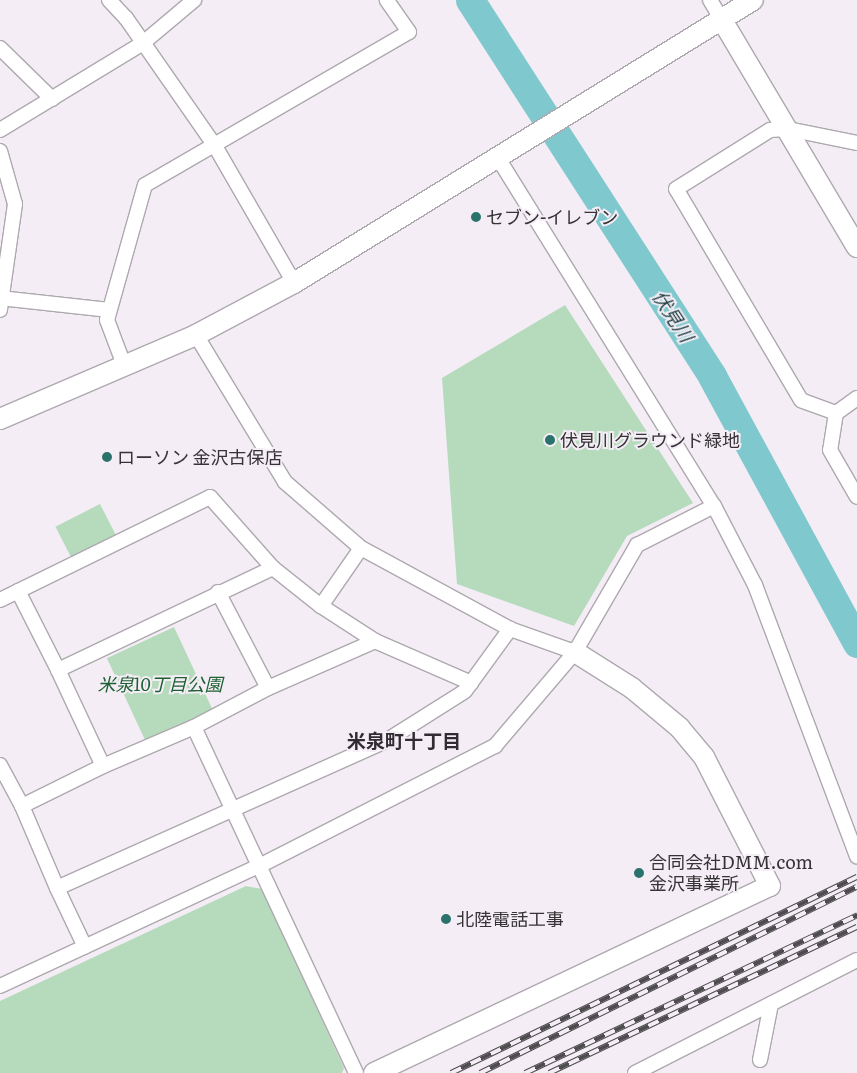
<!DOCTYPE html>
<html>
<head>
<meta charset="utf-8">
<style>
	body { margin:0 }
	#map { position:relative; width:857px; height:1073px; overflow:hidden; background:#f4edf5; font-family:Literata,"Noto Sans JP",serif }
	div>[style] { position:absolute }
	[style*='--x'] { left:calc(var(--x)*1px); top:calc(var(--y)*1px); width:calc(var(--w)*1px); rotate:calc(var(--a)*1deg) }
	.green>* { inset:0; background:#b5dabc; transform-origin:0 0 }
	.river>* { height:29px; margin:-14.5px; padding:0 14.5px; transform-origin:14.5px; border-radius:14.5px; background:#7fc8ce }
	.roads { filter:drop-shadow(1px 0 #aea8af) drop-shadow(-1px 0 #aea8af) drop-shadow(0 1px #aea8af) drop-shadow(0 -1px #aea8af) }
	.street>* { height:14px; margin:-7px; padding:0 7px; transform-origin:7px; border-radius:7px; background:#fff }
	.secondary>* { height:20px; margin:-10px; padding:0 10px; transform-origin:10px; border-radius:10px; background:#fff }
	.rail>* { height:5.5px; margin-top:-2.75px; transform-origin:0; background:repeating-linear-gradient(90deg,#f4edf5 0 11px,#4e4c4f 0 22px); box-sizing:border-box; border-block:1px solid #4e4c4f }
	.dots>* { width:14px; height:14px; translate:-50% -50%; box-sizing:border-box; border:2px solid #f4edf5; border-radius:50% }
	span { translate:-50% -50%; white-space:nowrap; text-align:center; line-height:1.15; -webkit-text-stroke:4px #f4edf5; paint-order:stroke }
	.poi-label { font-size:18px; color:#353336 }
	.left { translate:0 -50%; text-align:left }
	.park-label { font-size:18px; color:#1c6132; font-style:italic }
	.water-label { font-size:19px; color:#1d4043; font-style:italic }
	.neighbourhood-label { font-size:19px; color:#312c32; font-weight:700 }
</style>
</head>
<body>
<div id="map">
	<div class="green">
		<div style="clip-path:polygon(565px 305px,693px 503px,627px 536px,574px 626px,457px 584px,442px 378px)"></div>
		<div style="left:100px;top:504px;width:38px;height:50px;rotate:63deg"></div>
		<div style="left:174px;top:627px;width:93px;height:74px;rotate:65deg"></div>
		<div style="clip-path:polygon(246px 886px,262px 889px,344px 1068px,342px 1073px,0 1073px,0 1001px)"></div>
	</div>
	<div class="river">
		<div style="--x:470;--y:0;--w:447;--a:57.2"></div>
		<div style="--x:712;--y:376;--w:304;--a:61.5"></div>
	</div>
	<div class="roads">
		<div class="street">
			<div style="--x:109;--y:0;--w:25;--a:47"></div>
			<div style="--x:126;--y:18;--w:156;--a:55.2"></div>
			<div style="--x:215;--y:146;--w:158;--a:60"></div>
			<div style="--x:710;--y:0;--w:23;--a:59"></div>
			<div style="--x:0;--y:48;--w:73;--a:44.4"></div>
			<div style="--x:0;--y:130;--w:167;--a:-31.3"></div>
			<div style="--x:143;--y:43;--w:67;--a:-40.1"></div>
			<div style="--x:0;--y:151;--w:55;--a:74.2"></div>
			<div style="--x:15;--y:204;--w:107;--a:98.1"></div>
			<div style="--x:498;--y:158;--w:410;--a:58.2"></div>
			<div style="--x:714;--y:506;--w:89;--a:62.6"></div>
			<div style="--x:755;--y:585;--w:290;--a:69.4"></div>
			<div style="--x:0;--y:298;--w:110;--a:6.3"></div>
			<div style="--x:196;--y:335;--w:172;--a:58.8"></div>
			<div style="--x:285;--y:482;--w:101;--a:41"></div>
			<div style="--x:361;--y:548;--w:170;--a:28.5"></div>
			<div style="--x:510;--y:629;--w:69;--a:19.5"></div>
			<div style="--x:124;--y:365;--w:48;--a:-110.7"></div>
			<div style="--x:107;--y:320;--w:140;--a:-74.3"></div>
			<div style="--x:145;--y:185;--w:305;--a:-30.1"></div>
			<div style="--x:409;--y:32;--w:39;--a:-125"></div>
			<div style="--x:857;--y:398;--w:26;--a:144"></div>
			<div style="--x:836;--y:413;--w:37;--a:99"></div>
			<div style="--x:830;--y:450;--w:54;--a:60.1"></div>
			<div style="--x:836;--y:413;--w:37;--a:-160"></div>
			<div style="--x:801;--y:400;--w:245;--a:-120.6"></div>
			<div style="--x:676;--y:189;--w:111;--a:-32.1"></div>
			<div style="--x:770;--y:130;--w:18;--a:-3"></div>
			<div style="--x:788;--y:129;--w:70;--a:11.5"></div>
			<div style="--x:18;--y:591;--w:89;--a:63.1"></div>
			<div style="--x:218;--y:592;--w:108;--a:62.5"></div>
			<div style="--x:268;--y:688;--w:84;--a:152.2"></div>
			<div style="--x:194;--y:727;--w:382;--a:64.9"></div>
			<div style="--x:0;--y:600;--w:234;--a:-26.1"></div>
			<div style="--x:210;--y:497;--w:95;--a:48.4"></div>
			<div style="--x:375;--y:641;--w:105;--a:23.6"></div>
			<div style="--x:268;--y:688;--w:117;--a:-23.7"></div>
			<div style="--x:375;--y:641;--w:64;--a:-147.1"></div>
			<div style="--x:194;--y:727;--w:99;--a:156.8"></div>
			<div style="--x:103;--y:766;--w:106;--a:-115.1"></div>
			<div style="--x:58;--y:670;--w:238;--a:-25.4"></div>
			<div style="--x:273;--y:568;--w:61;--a:38.4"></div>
			<div style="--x:321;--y:606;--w:70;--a:-55.4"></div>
			<div style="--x:0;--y:765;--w:47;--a:61.8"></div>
			<div style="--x:22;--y:806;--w:90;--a:-26.3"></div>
			<div style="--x:22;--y:806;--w:89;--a:66.9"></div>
			<div style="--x:57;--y:888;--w:360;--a:-24.1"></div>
			<div style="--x:386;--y:741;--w:93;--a:-32.3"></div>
			<div style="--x:465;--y:691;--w:77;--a:-54"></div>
			<div style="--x:57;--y:888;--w:65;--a:64.6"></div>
			<div style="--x:0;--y:986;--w:288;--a:-24.9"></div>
			<div style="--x:261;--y:865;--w:263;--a:-27"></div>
			<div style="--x:495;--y:746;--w:123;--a:-49.6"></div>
			<div style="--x:575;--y:652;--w:124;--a:-59.9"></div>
			<div style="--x:637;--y:545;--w:86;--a:-26.9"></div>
			<div style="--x:760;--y:1060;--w:57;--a:-78.9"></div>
			<div style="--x:635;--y:1073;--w:249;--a:-27"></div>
		</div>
		<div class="secondary">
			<div style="--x:722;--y:20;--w:264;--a:59.3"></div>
			<div style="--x:0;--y:419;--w:213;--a:-23.2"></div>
			<div style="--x:196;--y:335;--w:111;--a:-28"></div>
			<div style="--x:294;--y:283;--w:539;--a:-31.66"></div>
			<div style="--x:374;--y:1073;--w:438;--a:-25.3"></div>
			<div style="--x:770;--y:886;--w:145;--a:-117.1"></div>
			<div style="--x:704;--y:757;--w:38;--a:-130"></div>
			<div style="--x:680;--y:728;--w:62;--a:-140.2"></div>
			<div style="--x:632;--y:688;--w:67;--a:-147.7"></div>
		</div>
	</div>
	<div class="rail">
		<div style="--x:451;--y:1073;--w:451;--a:-25.8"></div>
		<div style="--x:480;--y:1073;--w:420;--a:-26.3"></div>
		<div style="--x:525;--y:1073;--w:368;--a:-25.4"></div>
		<div style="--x:549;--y:1073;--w:341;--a:-25.4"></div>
	</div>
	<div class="dots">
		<div style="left:476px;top:217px;background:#2a736c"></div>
		<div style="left:550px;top:440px;background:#2a736c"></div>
		<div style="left:107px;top:457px;background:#2a736c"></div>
		<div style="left:639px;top:873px;background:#2a736c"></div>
		<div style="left:446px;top:919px;background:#2a736c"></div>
	</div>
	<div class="poi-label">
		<span class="left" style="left:486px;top:217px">セブン-イレブン</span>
		<span class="left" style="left:560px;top:440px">伏見川グラウンド緑地</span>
		<span class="left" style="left:117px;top:457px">ローソン 金沢古保店</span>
		<span class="left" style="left:649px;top:873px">合同会社DMM.com<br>金沢事業所</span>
		<span class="left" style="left:456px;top:919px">北陸電話工事</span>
	</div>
	<div class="park-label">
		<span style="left:160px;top:684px">米泉10丁目公園</span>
	</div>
	<div class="water-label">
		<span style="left:673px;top:316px;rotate:57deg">伏見川</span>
	</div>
	<div class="neighbourhood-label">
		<span style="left:404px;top:741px">米泉町十丁目</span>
	</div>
</div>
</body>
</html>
